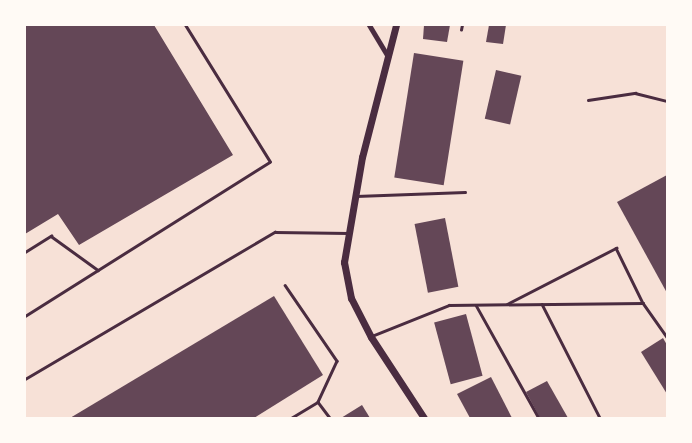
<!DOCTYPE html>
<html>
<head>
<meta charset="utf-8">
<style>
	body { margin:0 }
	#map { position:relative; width:692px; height:443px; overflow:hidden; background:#f7e1d7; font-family:Ubuntu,sans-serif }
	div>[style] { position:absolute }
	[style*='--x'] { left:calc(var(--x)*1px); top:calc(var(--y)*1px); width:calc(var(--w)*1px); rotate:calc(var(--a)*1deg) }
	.building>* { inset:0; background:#644757; transform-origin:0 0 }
	.service>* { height:2.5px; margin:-1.25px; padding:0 1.25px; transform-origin:1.25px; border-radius:1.25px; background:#4a2c40 }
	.minor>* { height:5px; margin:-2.5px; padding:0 2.5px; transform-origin:2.5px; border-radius:2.5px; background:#4a2c40 }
	.tertiary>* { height:7px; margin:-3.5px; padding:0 3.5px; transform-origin:3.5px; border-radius:3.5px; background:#4a2c40 }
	span { translate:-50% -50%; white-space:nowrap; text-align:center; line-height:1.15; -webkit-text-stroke:5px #fffaf5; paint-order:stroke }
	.frame { position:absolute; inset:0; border:26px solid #fffaf5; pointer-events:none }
</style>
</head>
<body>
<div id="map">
	<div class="building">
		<div style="clip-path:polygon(25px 25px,154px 25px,233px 155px,79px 245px,58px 214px,25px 234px)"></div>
		<div style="clip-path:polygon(424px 25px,450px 25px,447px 42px,423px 39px)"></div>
		<div style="clip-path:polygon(489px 25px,506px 25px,503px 44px,486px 42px)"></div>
		<div style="left:414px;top:53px;width:50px;height:126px;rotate:9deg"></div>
		<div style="left:496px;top:70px;width:26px;height:50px;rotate:13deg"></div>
		<div style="clip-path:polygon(667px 175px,667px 293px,617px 202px)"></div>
		<div style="left:445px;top:218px;width:70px;height:31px;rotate:79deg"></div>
		<div style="clip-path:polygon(274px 296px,323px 375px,254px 418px,70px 418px)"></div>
		<div style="left:466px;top:314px;width:64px;height:33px;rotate:75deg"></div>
		<div style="clip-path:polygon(663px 338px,667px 345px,667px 394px,641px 352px)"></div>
		<div style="clip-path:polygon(491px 377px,512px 418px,470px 418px,457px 394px)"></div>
		<div style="clip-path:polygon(547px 381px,568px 418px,540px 418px,526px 392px)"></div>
		<div style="clip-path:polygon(362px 405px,370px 418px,341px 418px)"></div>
	</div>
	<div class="service">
		<div style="--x:461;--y:30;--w:5;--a:-79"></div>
		<div style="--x:588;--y:100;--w:48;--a:-8.5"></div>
		<div style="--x:635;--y:93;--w:33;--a:14"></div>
		<div style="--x:356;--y:196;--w:109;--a:-2.1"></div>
		<div style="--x:25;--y:252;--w:31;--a:-32"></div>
		<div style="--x:51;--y:236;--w:58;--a:35.9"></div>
		<div style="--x:285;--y:285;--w:92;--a:55.6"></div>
		<div style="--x:337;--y:361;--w:45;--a:114.9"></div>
		<div style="--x:318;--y:402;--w:20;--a:53"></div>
		<div style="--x:507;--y:304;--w:123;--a:-27.2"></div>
		<div style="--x:616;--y:248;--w:61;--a:63.9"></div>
		<div style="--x:542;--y:304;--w:128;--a:63"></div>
		<div style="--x:476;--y:305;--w:129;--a:60.9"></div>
		<div style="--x:25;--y:316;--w:289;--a:-32.2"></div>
		<div style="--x:270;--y:162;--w:161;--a:-121.8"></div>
		<div style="--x:372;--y:336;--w:83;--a:-21.9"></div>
		<div style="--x:449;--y:305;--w:194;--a:-0.6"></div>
		<div style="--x:643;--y:303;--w:42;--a:54.8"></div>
		<div style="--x:25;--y:379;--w:290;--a:-30.5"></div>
		<div style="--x:275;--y:232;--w:73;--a:0.8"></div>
		<div style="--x:291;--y:418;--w:31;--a:-31"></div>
	</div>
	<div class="minor">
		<div style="--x:369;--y:25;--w:37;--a:59"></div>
	</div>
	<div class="tertiary">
		<div style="--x:396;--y:25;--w:136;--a:104.4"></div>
		<div style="--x:362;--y:157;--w:107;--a:99.7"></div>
		<div style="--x:344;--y:262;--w:37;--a:79"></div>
		<div style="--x:351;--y:298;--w:44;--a:62.9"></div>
		<div style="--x:371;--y:337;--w:97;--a:56.8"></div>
	</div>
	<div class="frame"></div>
</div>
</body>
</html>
